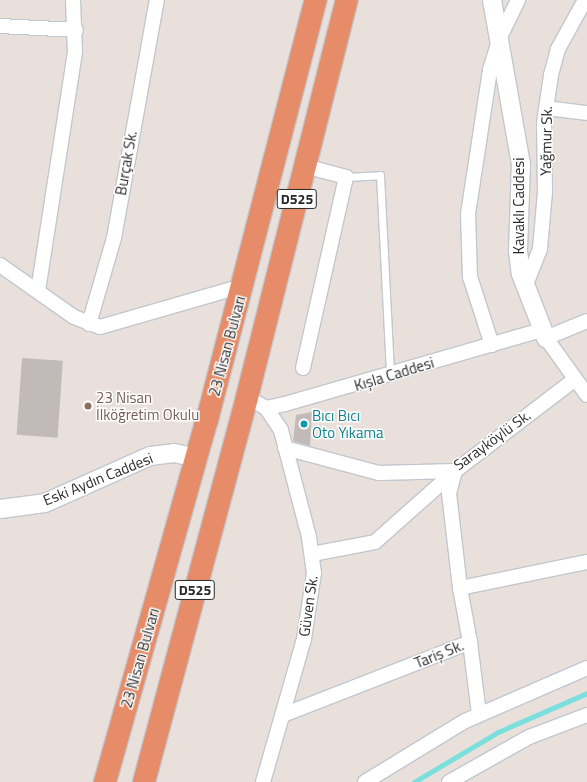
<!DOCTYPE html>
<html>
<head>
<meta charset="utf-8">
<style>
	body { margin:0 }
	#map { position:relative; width:587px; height:782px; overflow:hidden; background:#e9e0dc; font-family:"Titillium Web",sans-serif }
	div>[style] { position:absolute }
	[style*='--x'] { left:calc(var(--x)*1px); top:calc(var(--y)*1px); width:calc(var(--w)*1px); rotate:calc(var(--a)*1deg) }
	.stream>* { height:5px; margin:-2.5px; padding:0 2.5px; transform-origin:2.5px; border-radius:2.5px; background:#7be0dd }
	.building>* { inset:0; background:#c2bab9; transform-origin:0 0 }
	.roads { filter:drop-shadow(1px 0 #c1c7ce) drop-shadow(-1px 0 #c1c7ce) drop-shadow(0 1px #c1c7ce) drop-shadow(0 -1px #c1c7ce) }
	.service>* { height:7px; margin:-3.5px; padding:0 3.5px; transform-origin:3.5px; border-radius:3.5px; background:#fff }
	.minor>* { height:14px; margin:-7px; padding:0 7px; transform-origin:7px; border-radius:7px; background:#fff }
	.tertiary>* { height:18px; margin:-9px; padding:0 9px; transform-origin:9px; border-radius:9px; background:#fff }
	.trunk>* { height:22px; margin:-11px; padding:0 11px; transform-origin:11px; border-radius:11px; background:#e68c68 }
	.dots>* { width:11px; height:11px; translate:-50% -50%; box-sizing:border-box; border:2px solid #fff; border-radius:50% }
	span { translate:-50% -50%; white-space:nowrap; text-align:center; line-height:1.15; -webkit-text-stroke:3px #fff; paint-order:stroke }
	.shield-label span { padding:1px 3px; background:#fff; border:1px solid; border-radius:3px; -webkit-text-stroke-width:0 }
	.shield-label { font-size:14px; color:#292929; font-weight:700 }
	.street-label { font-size:15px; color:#292929 }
	.education-label { font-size:15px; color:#785e54 }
	.left { translate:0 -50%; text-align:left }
	.culture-label { font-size:15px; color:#0d838f }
</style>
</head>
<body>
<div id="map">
	<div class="stream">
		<div style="--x:414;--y:782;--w:98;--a:-30.8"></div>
		<div style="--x:498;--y:732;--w:97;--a:-23.7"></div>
	</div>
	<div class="building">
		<div style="left:22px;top:358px;width:41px;height:77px;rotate:4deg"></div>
		<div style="clip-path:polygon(312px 412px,310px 446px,293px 441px,296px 415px)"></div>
	</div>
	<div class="roads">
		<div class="service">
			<div style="--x:346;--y:177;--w:34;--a:-3"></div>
			<div style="--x:380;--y:175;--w:200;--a:87.1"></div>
		</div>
		<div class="minor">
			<div style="--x:0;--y:26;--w:76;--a:3"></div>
			<div style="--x:546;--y:108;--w:41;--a:7"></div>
			<div style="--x:0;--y:265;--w:90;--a:35.1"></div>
			<div style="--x:74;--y:317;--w:28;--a:21"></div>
			<div style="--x:100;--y:327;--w:148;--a:-16.1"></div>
			<div style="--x:525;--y:287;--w:41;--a:-68.5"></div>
			<div style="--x:540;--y:249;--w:57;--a:-85"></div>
			<div style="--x:545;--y:192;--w:70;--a:-90.8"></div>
			<div style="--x:544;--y:122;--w:48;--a:-81.5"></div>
			<div style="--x:551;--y:75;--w:27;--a:-75"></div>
			<div style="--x:558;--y:49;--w:56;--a:-61.1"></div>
			<div style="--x:38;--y:291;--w:242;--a:-81.2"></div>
			<div style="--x:75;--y:52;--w:52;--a:-92.2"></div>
			<div style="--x:587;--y:321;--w:44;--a:157.5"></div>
			<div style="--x:546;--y:338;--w:70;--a:54.3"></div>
			<div style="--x:89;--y:324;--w:90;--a:-73.8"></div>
			<div style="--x:114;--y:238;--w:242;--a:-79.8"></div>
			<div style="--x:492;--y:345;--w:71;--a:-107.9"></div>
			<div style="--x:470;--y:277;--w:63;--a:-91.8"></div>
			<div style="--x:468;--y:214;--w:146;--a:-81.3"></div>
			<div style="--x:490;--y:70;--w:37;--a:-73"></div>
			<div style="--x:501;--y:35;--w:39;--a:-64"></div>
			<div style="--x:303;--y:368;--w:196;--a:-77.3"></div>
			<div style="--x:346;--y:177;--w:42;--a:-165"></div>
			<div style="--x:247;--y:397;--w:22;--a:30"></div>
			<div style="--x:266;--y:408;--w:19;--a:-12"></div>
			<div style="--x:285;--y:404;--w:266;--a:-16.1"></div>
			<div style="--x:285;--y:448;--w:97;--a:14.9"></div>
			<div style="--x:379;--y:473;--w:76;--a:-1.5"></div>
			<div style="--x:455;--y:471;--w:150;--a:-37.4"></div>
			<div style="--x:455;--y:471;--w:23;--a:105"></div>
			<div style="--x:449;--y:493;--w:96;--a:83.4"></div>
			<div style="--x:312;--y:554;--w:64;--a:-10.8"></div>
			<div style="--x:375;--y:542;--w:107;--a:-41.6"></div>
			<div style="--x:470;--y:642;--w:73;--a:82.9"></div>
			<div style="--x:283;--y:715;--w:201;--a:-21.3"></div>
			<div style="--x:470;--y:642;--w:55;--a:-100.5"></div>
			<div style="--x:460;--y:588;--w:130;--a:-11.6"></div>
			<div style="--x:263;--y:782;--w:149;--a:-74"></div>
			<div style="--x:304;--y:639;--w:67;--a:-81.4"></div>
			<div style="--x:314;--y:573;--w:36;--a:-98"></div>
			<div style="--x:309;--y:537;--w:111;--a:-104.7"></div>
			<div style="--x:281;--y:430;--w:27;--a:-124"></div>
			<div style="--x:365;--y:782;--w:117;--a:-31.4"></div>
			<div style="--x:465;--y:721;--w:133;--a:-23.5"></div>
			<div style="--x:449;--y:782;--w:92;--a:-29.4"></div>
			<div style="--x:529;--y:737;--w:62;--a:-20.8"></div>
		</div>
		<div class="tertiary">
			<div style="--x:492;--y:0;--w:167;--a:80"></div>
			<div style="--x:521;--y:164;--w:87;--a:92"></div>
			<div style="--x:518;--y:251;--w:23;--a:83"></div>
			<div style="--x:521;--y:274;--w:69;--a:68.7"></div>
			<div style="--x:0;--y:509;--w:45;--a:-7.6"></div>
			<div style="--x:45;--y:503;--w:115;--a:-24.1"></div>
			<div style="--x:150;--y:456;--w:24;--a:-7"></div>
			<div style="--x:174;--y:453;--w:24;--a:12"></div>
		</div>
		<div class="trunk">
			<div style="--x:105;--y:782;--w:376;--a:-74.3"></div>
			<div style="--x:207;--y:420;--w:434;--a:-75.5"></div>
			<div style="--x:144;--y:782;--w:399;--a:-75"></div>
			<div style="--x:247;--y:397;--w:409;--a:-75.9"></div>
		</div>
	</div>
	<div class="dots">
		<div style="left:88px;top:406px;background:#8d6e63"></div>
		<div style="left:304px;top:424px;background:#0f9aa8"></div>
	</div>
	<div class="shield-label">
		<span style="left:297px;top:199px">D525</span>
		<span style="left:195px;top:590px">D525</span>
	</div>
	<div class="street-label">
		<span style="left:546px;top:141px;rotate:-89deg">Yağmur Sk.</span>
		<span style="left:126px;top:163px;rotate:-80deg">Burçak Sk.</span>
		<span style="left:519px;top:206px;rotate:-90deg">Kavaklı Caddesi</span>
		<span style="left:227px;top:346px;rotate:-75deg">23 Nisan Bulvarı</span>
		<span style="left:394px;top:374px;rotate:-17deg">Kışla Caddesi</span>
		<span style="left:492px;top:440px;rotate:-36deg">Sarayköylü Sk.</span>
		<span style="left:98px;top:479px;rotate:-22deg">Eski Aydın Caddesi</span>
		<span style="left:308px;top:606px;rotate:-82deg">Güven Sk.</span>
		<span style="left:439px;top:654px;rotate:-22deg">Tariş Sk.</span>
		<span style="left:140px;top:658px;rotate:-74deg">23 Nisan Bulvarı</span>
	</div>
	<div class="education-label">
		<span class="left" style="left:96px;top:406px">23 Nisan<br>İlköğretim Okulu</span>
	</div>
	<div class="culture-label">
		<span class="left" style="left:312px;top:424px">Bıcı Bıcı<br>Oto Yıkama</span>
	</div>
</div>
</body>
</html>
